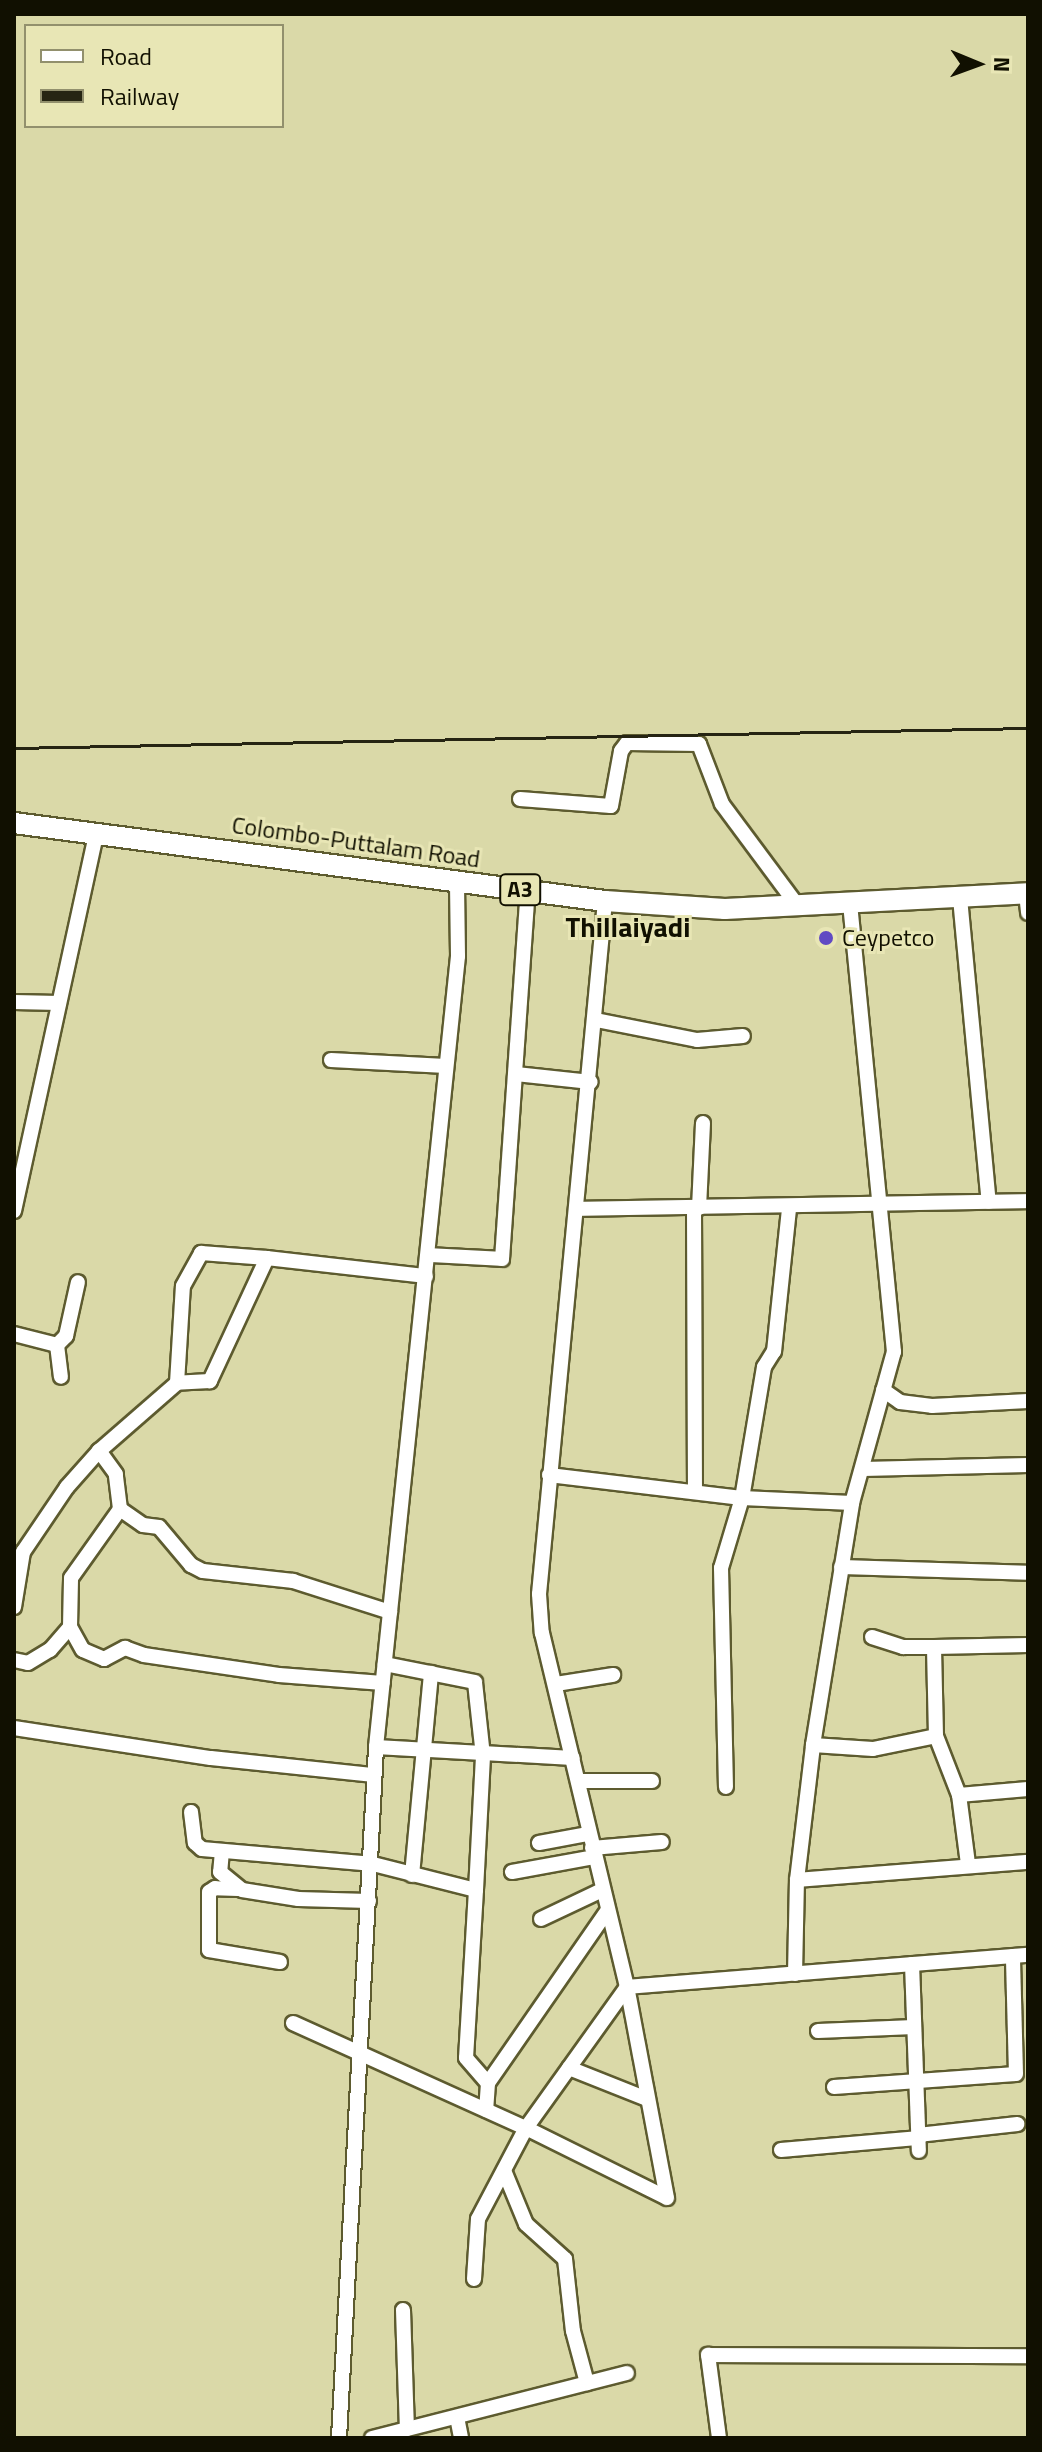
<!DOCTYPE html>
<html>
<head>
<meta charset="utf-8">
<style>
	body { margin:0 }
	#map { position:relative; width:1042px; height:2452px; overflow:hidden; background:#dad9a8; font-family:"Titillium Web",sans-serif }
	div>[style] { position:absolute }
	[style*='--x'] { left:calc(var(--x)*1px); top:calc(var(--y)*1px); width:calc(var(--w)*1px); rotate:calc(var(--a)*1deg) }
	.roads { filter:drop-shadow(2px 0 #5d5b2f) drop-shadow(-2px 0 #5d5b2f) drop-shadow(0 2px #5d5b2f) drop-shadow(0 -2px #5d5b2f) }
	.minor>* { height:14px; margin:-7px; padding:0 7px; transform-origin:7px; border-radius:7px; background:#fff }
	.highway>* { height:20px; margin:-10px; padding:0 10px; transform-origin:10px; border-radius:10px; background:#fff }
	.rail>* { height:3px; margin:-1.5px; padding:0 1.5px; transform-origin:1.5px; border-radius:1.5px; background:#262513 }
	.dots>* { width:22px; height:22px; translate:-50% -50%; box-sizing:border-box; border:4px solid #e8e6b5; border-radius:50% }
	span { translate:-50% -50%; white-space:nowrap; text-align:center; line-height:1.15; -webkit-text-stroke:6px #e8e6b5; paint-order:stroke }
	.shield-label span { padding:2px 6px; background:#e8e6b5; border:2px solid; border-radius:6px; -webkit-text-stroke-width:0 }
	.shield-label { font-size:22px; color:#111001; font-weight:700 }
	.street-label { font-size:24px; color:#111001 }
	.poi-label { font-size:24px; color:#111001 }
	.left { translate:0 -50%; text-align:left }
	.quarter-label { font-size:28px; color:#111001; font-weight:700 }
	.frame { position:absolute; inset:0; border:16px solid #111001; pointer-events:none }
	.legend { position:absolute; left:24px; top:24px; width:260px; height:104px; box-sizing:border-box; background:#e8e6b5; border:2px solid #92906d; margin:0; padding:10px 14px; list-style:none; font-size:24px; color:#111001 }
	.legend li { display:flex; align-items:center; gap:16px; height:40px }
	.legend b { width:40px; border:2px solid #92906d }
	.north { position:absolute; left:938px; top:24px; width:80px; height:80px; -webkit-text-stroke:6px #e8e6b5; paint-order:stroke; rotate:91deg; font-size:22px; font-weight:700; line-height:32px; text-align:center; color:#111001 }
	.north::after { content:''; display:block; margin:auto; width:28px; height:36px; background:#111001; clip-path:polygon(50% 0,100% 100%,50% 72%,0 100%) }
</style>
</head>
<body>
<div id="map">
	<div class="roads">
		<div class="minor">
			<div style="--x:520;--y:799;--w:91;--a:4.4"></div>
			<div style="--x:611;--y:806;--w:56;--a:-79.7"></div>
			<div style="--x:621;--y:751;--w:10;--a:-53"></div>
			<div style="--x:627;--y:743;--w:72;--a:0.8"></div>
			<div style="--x:699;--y:744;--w:64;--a:69"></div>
			<div style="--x:722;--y:804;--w:126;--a:53.4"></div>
			<div style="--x:1026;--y:893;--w:20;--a:84"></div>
			<div style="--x:960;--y:898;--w:305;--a:84.6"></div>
			<div style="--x:605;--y:901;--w:696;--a:95.44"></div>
			<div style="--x:539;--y:1594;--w:39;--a:86"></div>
			<div style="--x:542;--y:1633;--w:364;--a:76.5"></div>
			<div style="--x:627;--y:1987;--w:402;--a:-4.6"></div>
			<div style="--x:14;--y:1002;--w:45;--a:1.3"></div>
			<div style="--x:596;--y:1020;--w:103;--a:11.2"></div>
			<div style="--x:697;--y:1040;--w:46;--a:-5"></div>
			<div style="--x:331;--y:1060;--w:115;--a:3"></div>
			<div style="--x:516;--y:1074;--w:75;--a:6.1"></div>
			<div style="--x:694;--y:1208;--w:284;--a:89.8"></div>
			<div style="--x:699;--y:1208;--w:85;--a:-87.3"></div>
			<div style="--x:577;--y:1209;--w:451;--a:-1"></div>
			<div style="--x:789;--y:1209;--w:143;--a:96"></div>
			<div style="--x:774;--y:1351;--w:19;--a:122"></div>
			<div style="--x:764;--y:1367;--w:133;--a:99.5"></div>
			<div style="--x:742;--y:1498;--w:110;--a:2.6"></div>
			<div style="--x:14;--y:1211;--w:386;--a:-77.7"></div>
			<div style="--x:429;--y:1255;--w:73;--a:3.1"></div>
			<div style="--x:502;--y:1259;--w:369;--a:-86"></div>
			<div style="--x:267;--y:1258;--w:136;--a:114.9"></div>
			<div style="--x:210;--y:1381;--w:33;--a:177"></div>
			<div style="--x:177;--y:1383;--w:97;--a:-86.5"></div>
			<div style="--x:183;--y:1286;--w:38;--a:-61"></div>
			<div style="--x:201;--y:1253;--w:66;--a:4.3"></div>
			<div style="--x:267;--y:1258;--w:160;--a:6.5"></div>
			<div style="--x:14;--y:1334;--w:44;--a:14.3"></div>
			<div style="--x:57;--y:1345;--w:13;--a:-45"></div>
			<div style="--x:66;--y:1336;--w:55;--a:-77.5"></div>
			<div style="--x:57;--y:1345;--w:32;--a:83"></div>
			<div style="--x:883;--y:1390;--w:21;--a:35"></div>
			<div style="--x:900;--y:1402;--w:32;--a:7"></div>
			<div style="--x:932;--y:1406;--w:96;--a:-3"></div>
			<div style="--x:863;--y:1469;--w:165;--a:-1.4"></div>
			<div style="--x:549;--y:1475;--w:194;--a:6.8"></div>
			<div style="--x:742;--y:1498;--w:73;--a:106.7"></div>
			<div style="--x:721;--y:1568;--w:219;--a:88.7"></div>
			<div style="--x:120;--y:1509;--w:28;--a:35"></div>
			<div style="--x:143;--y:1525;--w:16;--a:7"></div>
			<div style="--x:159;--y:1527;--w:50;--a:49.9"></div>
			<div style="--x:191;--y:1565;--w:13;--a:27"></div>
			<div style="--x:203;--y:1571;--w:91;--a:6.3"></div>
			<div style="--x:293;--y:1581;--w:102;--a:17.7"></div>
			<div style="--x:841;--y:1567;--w:187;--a:1.8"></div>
			<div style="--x:14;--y:1607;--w:56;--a:-80.7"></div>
			<div style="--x:23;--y:1552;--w:78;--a:-55.9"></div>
			<div style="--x:67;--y:1487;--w:48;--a:-48.4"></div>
			<div style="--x:99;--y:1451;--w:103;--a:-41.1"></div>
			<div style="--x:70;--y:1627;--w:26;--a:61"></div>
			<div style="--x:83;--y:1650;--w:23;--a:23"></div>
			<div style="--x:104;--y:1659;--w:24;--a:-28"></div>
			<div style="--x:125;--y:1648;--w:20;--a:20"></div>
			<div style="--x:144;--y:1655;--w:136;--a:8.4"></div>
			<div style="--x:279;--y:1675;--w:104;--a:4.4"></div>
			<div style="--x:872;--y:1637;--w:33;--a:18"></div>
			<div style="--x:903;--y:1647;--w:31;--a:0"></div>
			<div style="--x:14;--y:1660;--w:14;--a:12"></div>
			<div style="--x:28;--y:1663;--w:26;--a:-31"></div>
			<div style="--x:50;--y:1650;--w:30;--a:-49"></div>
			<div style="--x:70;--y:1627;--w:49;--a:-88.8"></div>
			<div style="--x:71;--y:1578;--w:85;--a:-54.6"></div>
			<div style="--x:120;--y:1509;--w:35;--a:-97"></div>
			<div style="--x:116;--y:1474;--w:29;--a:-126"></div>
			<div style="--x:556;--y:1684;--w:58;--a:-9"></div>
			<div style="--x:14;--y:1728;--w:199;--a:8.7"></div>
			<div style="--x:211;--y:1758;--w:164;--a:6"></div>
			<div style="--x:936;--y:1736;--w:89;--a:-91.3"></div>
			<div style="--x:934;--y:1647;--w:94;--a:-1.2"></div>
			<div style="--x:813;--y:1745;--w:60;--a:3.8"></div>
			<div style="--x:873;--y:1749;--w:64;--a:-11.7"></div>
			<div style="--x:936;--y:1736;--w:63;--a:68.7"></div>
			<div style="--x:376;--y:1747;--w:197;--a:3.2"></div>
			<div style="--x:578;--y:1781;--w:74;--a:0"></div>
			<div style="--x:191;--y:1812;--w:31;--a:83"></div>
			<div style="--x:195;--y:1843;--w:9;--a:41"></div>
			<div style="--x:202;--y:1849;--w:172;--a:5"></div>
			<div style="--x:373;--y:1864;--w:106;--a:14.2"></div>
			<div style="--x:476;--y:1890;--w:134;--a:-87"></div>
			<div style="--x:483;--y:1756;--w:74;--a:-96.2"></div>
			<div style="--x:475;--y:1682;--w:92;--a:-168.7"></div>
			<div style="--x:539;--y:1843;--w:50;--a:-10.4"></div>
			<div style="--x:592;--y:1848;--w:70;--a:-4.9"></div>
			<div style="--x:222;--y:1851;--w:21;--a:95"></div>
			<div style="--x:220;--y:1872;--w:28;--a:39"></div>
			<div style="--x:242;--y:1890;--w:57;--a:9.1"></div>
			<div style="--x:298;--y:1899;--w:71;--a:1.6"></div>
			<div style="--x:968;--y:1864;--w:70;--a:-97.4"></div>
			<div style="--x:959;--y:1795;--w:69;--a:-5"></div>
			<div style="--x:512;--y:1872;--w:83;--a:-10.4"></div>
			<div style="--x:412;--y:1875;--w:203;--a:-84.6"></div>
			<div style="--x:797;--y:1880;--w:232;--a:-4.5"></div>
			<div style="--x:238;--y:1889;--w:23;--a:-178"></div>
			<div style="--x:215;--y:1888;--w:7;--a:146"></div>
			<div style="--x:209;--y:1892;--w:58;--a:90"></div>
			<div style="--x:209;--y:1950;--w:72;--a:9.6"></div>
			<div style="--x:476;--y:1890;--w:168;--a:93.4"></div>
			<div style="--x:466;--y:2058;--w:33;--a:49"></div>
			<div style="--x:488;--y:2083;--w:27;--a:94"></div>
			<div style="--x:541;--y:1919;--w:68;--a:-25.4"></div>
			<div style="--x:912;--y:1964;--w:187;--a:87.9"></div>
			<div style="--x:795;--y:1974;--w:94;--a:-88.8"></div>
			<div style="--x:797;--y:1880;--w:136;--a:-83.2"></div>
			<div style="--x:813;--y:1745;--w:245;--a:-80.8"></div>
			<div style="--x:852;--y:1503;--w:157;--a:-74.5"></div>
			<div style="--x:894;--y:1352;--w:449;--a:-95.6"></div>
			<div style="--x:293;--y:2023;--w:256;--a:24.3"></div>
			<div style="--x:526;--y:2128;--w:173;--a:-54.4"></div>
			<div style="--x:818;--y:2031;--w:96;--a:-2.4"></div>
			<div style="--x:569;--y:2068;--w:84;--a:21.7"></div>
			<div style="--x:488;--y:2083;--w:209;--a:-55.3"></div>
			<div style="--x:834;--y:2087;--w:182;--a:-4.1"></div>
			<div style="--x:1016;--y:2074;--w:118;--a:-91.5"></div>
			<div style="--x:918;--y:2135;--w:100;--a:-6.3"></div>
			<div style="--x:781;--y:2150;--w:139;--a:-5"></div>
			<div style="--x:505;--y:2173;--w:55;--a:67.6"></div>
			<div style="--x:526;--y:2224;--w:52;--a:41.9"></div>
			<div style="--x:565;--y:2259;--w:72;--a:83.7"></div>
			<div style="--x:573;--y:2331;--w:54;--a:74.9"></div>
			<div style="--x:474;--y:2279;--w:60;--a:-86.2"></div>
			<div style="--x:478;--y:2219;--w:103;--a:-62.2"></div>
			<div style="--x:526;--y:2128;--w:157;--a:26.4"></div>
			<div style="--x:667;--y:2198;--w:215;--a:-100.7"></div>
			<div style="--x:403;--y:2310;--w:119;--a:88.1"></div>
			<div style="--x:457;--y:2417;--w:21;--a:79"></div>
			<div style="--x:339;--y:2438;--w:692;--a:-86.93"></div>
			<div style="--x:376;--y:1747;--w:795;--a:-84.08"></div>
			<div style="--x:458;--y:956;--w:75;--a:-90.8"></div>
			<div style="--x:372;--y:2438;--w:263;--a:-14.3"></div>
			<div style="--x:719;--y:2438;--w:84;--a:-97.5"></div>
			<div style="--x:708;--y:2355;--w:320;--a:0.2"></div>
		</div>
		<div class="highway">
			<div style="--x:14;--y:823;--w:596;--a:7.52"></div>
			<div style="--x:605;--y:901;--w:120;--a:3.8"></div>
			<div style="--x:725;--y:909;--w:303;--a:-3"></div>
		</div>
	</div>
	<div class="rail">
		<div style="--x:14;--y:748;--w:1014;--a:-1.13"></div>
	</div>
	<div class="dots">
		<div style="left:826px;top:938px;background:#604ac3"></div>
	</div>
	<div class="shield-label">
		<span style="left:520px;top:890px">A3</span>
	</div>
	<div class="street-label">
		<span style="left:356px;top:842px;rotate:8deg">Colombo-Puttalam Road</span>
	</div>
	<div class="poi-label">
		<span class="left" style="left:842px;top:938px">Ceypetco</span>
	</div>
	<div class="quarter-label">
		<span style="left:628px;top:927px">Thillaiyadi</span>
	</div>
	<div class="frame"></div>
	<ul class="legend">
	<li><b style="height:10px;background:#fff"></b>Road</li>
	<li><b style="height:10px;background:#262513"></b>Railway</li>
	</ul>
	<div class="north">N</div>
</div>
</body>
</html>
